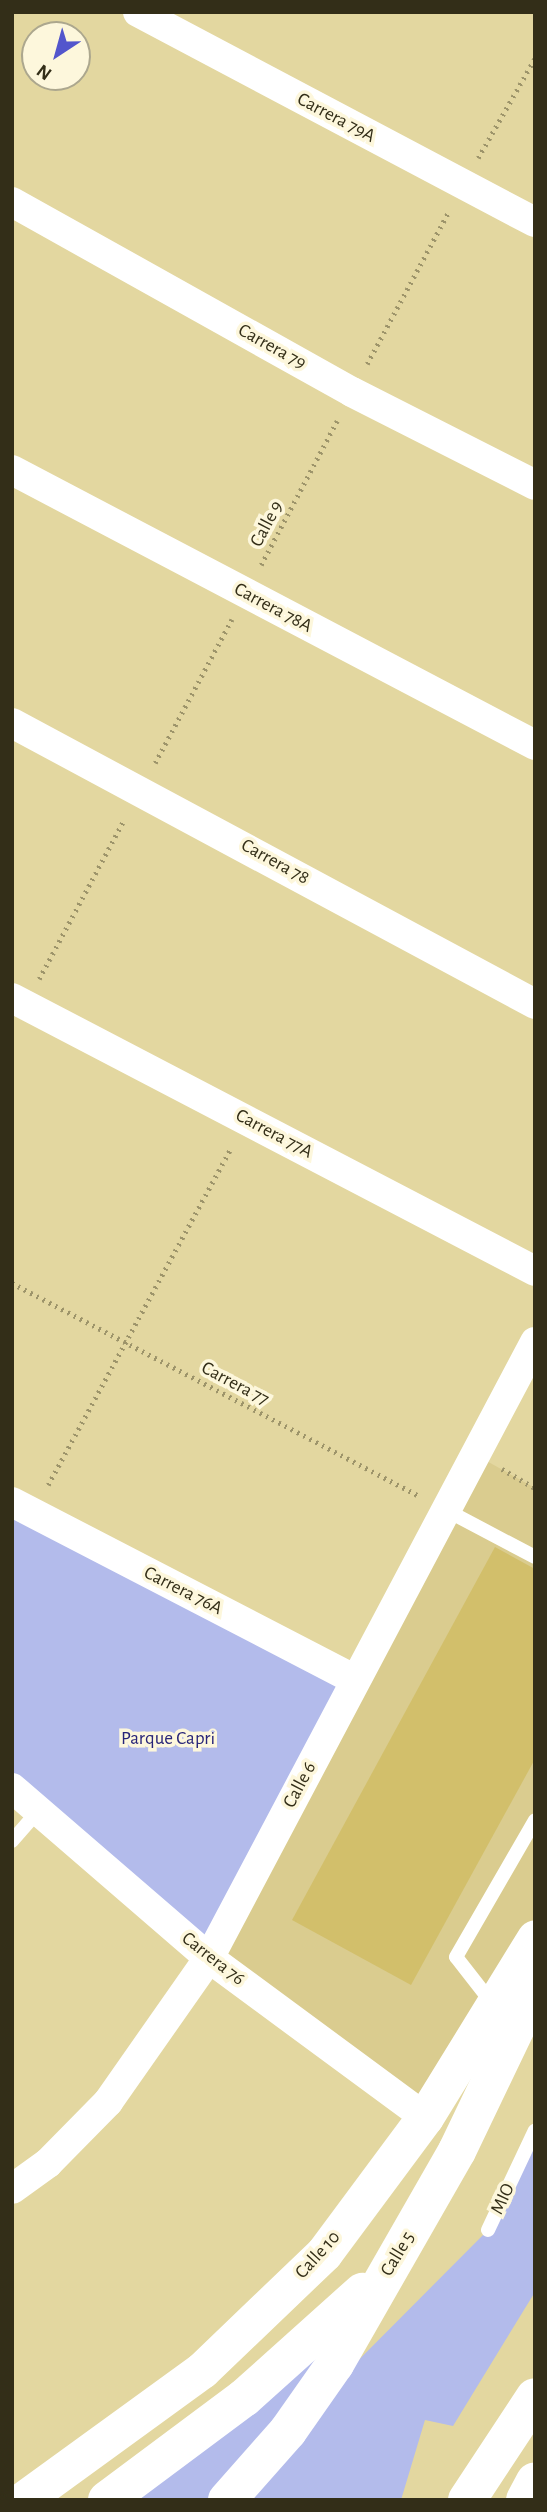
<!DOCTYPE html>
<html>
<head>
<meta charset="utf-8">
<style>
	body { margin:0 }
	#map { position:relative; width:547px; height:2512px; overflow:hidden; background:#e3d7a0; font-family:"Alegreya Sans",sans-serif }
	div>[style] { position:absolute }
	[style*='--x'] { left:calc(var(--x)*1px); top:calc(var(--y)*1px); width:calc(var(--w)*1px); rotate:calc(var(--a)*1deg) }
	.built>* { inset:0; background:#dacc8f }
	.green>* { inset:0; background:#b3bbeb }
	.building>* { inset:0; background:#d2bf6b }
	.path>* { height:4.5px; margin-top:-2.25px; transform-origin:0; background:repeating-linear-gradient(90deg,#9d946a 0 2px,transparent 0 7px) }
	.service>* { height:14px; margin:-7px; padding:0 7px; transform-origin:7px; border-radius:7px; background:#fff }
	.minor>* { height:30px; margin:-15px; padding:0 15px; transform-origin:15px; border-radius:15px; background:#fff }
	.tertiary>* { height:37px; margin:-18.5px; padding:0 18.5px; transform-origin:18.5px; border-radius:18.5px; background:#fff }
	.primary>* { height:38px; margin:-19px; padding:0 19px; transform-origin:19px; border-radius:19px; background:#fff }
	span { translate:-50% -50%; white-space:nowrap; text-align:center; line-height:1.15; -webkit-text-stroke:7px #fdf7dc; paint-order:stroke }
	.street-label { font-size:19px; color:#332e18 }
	.park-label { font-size:19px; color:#272478 }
	.frame { position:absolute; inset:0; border:14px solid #332e18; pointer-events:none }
	.north { position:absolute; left:21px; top:21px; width:70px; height:70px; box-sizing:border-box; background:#fdf7dc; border:2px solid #aca78e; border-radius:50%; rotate:216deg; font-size:19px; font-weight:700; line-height:28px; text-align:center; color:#332e18 }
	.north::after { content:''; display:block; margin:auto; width:24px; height:32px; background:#5356cc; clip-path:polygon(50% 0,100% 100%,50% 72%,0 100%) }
</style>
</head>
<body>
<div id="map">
	<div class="built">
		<div style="clip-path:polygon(474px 1454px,535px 1488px,535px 1938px,425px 2117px,209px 1958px)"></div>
	</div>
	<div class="green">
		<div style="clip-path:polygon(12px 1502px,355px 1680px,209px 1958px,12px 1788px)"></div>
		<div style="clip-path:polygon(535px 2130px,535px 2292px,453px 2426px,425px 2420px,401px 2500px,107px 2500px,390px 2266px,292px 2427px,488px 2230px)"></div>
	</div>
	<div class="building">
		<div style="clip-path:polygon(495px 1547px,535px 1569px,535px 1759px,411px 1985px,292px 1920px)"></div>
	</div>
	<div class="path">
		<div style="--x:478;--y:158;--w:115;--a:-60.3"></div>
		<div style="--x:367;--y:364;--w:174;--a:-61.8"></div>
		<div style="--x:261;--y:565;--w:163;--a:-62.2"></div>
		<div style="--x:155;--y:763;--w:163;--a:-61.9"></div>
		<div style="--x:39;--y:979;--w:180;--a:-61.9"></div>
		<div style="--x:12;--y:1283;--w:458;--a:27.6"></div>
		<div style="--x:502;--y:1469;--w:38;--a:30"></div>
		<div style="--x:48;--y:1485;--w:383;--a:-61.5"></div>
	</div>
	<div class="service">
		<div style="--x:444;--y:1509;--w:103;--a:27.8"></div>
		<div style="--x:12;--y:1841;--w:40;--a:-49"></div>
		<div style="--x:492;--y:2003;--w:58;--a:-128"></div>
		<div style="--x:456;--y:1957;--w:158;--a:-60"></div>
		<div style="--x:488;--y:2230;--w:110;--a:-64.8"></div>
	</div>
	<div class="minor">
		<div style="--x:138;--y:12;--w:449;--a:27.9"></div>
		<div style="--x:12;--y:202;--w:389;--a:29.2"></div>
		<div style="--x:352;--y:392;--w:205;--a:26.9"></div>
		<div style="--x:12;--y:470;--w:591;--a:27.74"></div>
		<div style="--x:12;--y:723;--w:594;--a:28.25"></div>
		<div style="--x:12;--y:998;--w:590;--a:27.56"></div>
		<div style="--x:12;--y:1502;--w:386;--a:27.4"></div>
		<div style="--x:12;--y:1788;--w:260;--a:40.8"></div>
		<div style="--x:209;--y:1958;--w:268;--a:36.4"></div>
		<div style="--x:12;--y:2189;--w:44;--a:-35.8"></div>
		<div style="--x:48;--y:2163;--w:86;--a:-45.5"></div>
		<div style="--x:108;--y:2102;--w:176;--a:-55"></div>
		<div style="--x:209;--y:1958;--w:697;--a:-62.11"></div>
	</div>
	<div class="tertiary">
		<div style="--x:23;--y:2500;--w:221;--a:-36"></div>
		<div style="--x:202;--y:2370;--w:169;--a:-43.8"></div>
		<div style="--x:324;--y:2253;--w:169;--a:-53.4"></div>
		<div style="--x:425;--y:2117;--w:210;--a:-58.4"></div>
	</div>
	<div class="primary">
		<div style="--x:107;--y:2500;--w:171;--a:-36.7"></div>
		<div style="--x:244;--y:2398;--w:159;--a:-41.9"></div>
		<div style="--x:227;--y:2500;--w:92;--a:-48.5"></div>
		<div style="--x:288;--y:2431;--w:82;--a:-55"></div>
		<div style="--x:335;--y:2364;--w:245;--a:-60.2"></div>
		<div style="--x:457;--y:2151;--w:181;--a:-64.4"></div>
		<div style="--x:467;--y:2500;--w:123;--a:-56.6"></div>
		<div style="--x:525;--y:2500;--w:21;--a:-62"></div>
	</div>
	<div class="street-label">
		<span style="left:336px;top:118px;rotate:28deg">Carrera 79A</span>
		<span style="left:272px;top:347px;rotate:29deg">Carrera 79</span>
		<span style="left:267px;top:524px;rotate:-62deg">Calle 9</span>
		<span style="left:273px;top:608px;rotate:28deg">Carrera 78A</span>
		<span style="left:275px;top:862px;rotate:29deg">Carrera 78</span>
		<span style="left:274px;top:1134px;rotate:28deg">Carrera 77A</span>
		<span style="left:235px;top:1384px;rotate:28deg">Carrera 77</span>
		<span style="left:183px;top:1591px;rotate:27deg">Carrera 76A</span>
		<span style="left:300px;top:1785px;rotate:-62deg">Calle 6</span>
		<span style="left:213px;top:1959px;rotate:38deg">Carrera 76</span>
		<span style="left:503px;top:2199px;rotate:-65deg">MIO</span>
		<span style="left:398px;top:2254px;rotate:-59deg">Calle 5</span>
		<span style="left:318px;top:2255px;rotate:-48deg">Calle 10</span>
	</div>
	<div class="park-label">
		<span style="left:168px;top:1739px">Parque Capri</span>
	</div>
	<div class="frame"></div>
	<div class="north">N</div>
</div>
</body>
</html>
